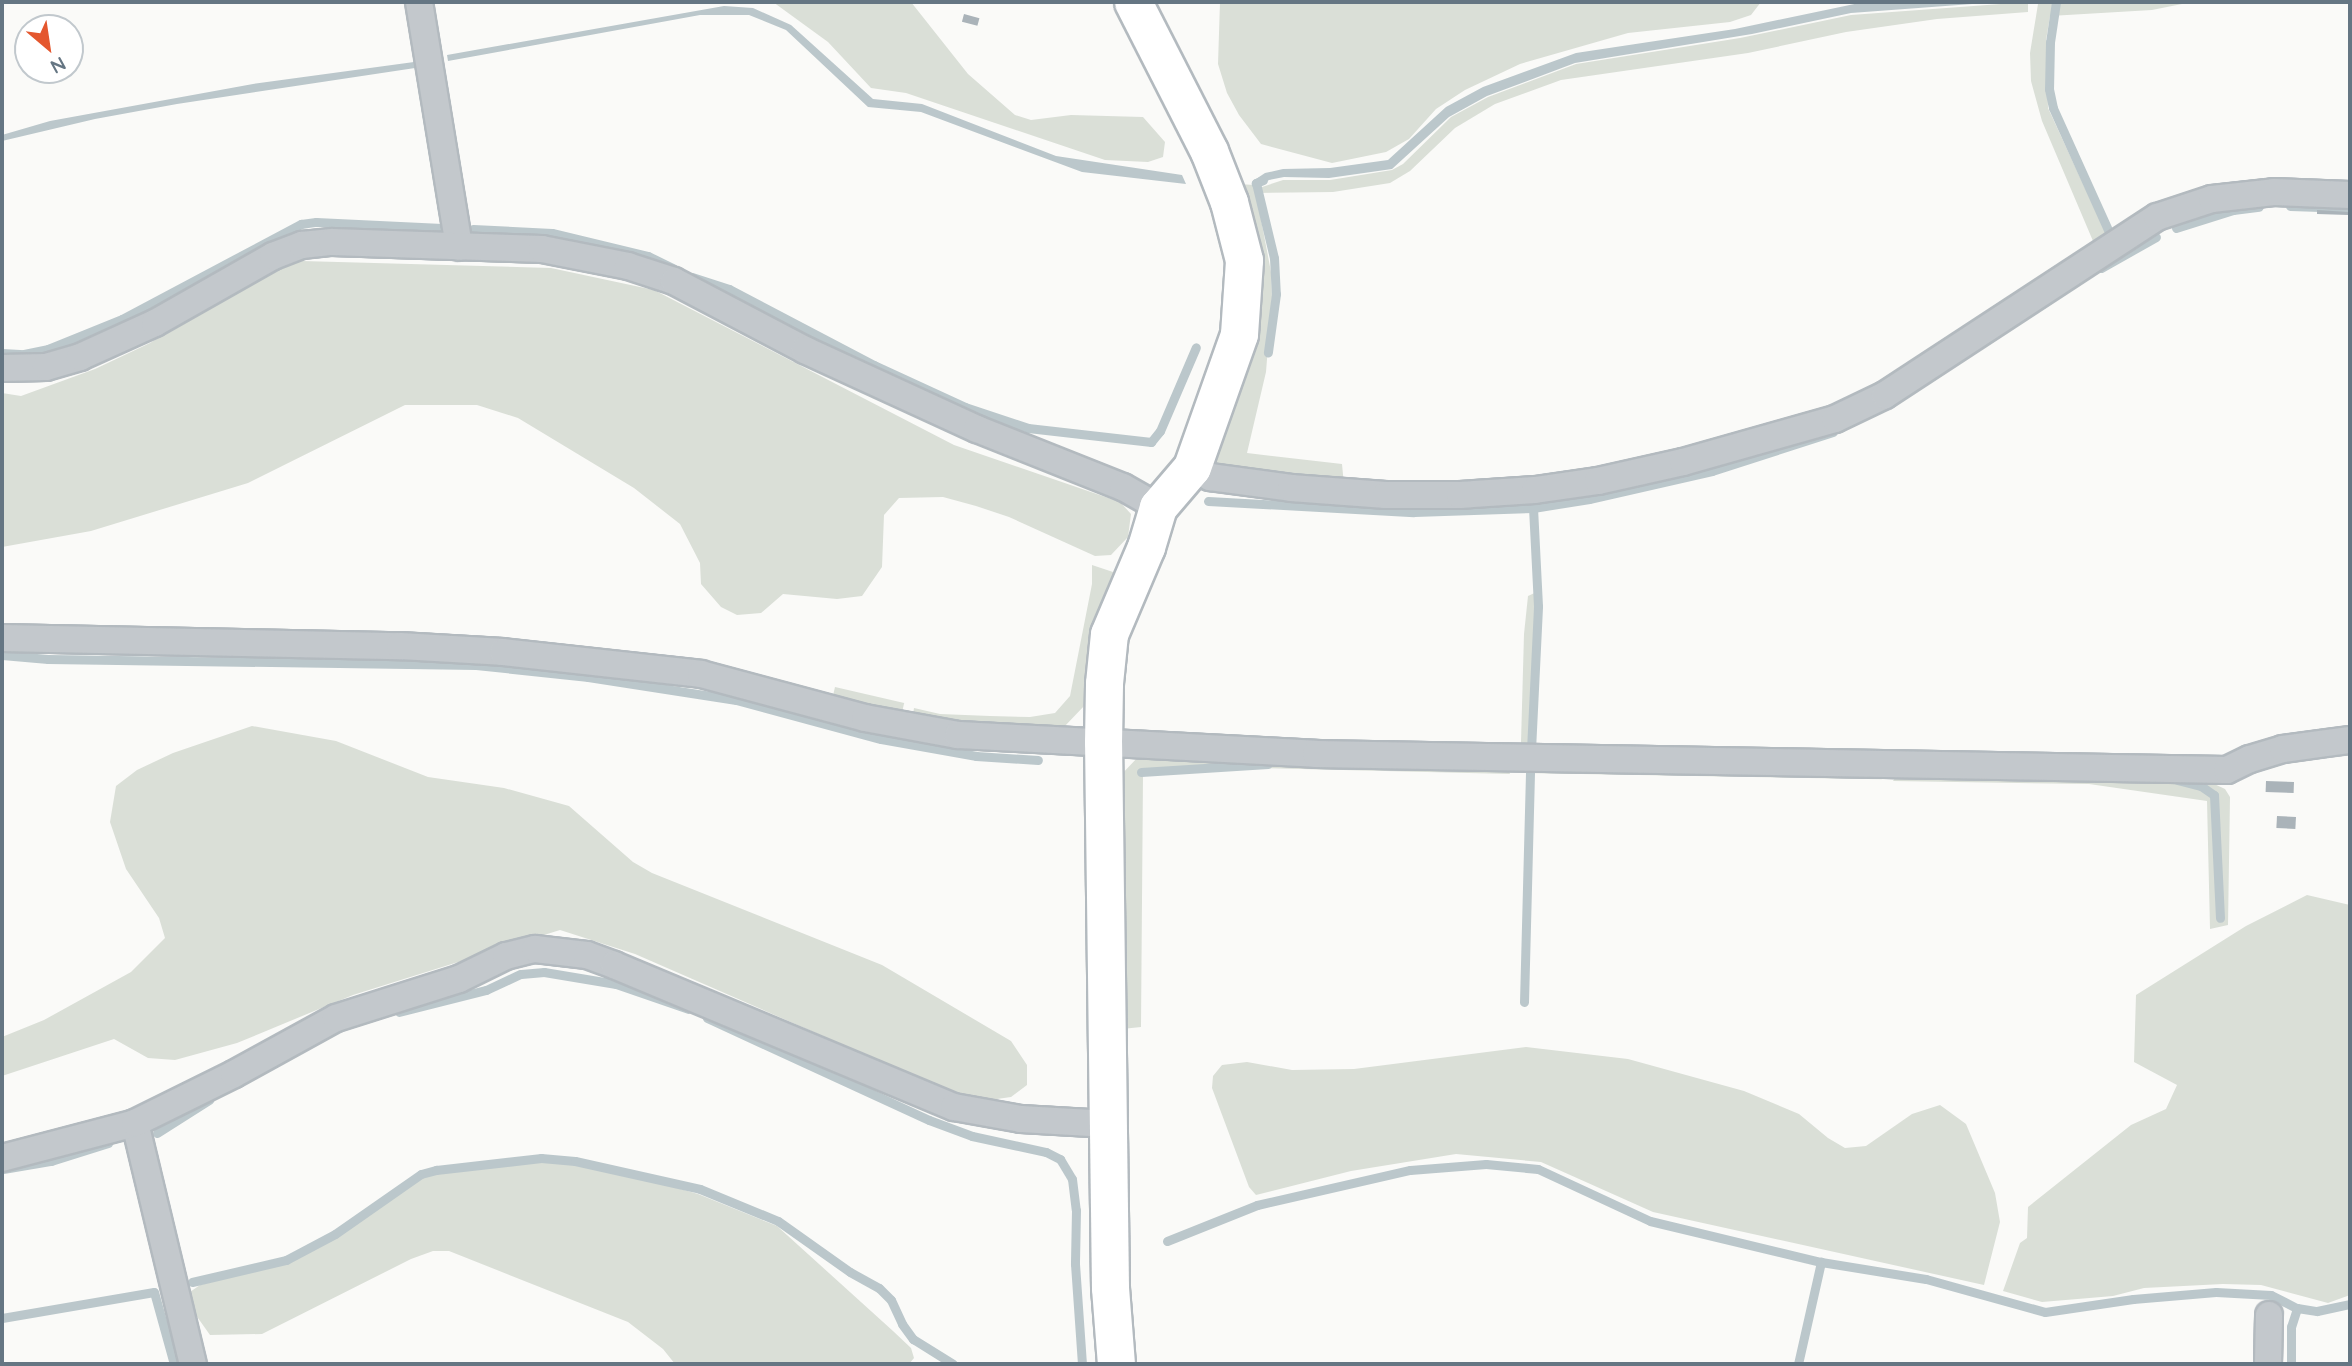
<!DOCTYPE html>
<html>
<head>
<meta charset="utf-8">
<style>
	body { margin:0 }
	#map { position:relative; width:2352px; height:1366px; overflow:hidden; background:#fafaf8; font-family:Quicksand,sans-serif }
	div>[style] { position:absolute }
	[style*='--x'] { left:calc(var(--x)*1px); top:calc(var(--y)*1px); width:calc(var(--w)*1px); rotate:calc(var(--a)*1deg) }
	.green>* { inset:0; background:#dadfd7; transform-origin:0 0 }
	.water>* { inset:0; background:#bbc7cb }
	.stream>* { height:9px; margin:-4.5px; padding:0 4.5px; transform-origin:4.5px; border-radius:4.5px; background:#bbc7cb }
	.building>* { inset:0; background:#aab3b9; transform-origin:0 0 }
	.roads { filter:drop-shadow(2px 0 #b3babf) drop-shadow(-2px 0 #b3babf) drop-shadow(0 2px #b3babf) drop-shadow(0 -2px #b3babf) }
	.street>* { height:26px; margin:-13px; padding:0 13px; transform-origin:13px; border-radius:13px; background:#c3c8cc }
	.secondary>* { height:37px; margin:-18.5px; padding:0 18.5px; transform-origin:18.5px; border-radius:18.5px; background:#fff }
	span { translate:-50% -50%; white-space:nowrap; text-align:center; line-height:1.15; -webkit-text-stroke:7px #fff; paint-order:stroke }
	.frame { position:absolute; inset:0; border:4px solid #657683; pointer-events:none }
	.north { position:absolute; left:14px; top:14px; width:70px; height:70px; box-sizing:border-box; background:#fff; border:2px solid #c1c8cd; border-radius:50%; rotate:151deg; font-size:19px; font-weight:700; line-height:28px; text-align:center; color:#657683 }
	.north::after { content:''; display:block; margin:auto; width:24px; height:32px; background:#e4572e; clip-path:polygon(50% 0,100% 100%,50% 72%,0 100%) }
</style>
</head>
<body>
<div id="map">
	<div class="green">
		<div style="clip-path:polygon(773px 2px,911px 2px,968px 74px,1015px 115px,1031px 120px,1071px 115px,1143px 117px,1165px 142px,1163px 157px,1148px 162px,1105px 160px,906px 93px,871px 88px,828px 42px)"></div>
		<div style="clip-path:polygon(1220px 2px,1761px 2px,1751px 15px,1730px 22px,1628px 33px,1520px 64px,1465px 90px,1436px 109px,1409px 139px,1386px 152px,1332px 163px,1261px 144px,1239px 115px,1227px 93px,1218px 64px)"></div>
		<div style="clip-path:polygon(2028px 2px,2028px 12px,1937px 19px,1846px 32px,1748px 53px,1561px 80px,1495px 104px,1455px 128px,1410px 171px,1390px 183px,1333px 192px,1256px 193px,1271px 272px,1272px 297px,1266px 372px,1247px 453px,1342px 464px,1344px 485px,1217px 468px,1213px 460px,1239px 184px,1254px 185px,1256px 189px,1283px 180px,1330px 180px,1392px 170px,1403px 164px,1451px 117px,1488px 97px,1576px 64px,1740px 38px,1851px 15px)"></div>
		<div style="clip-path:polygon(2192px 2px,2152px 10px,2050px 16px,2046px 40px,2048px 108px,2109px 240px,2098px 244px,2093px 241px,2042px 121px,2031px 81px,2030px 53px,2038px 4px)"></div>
		<div style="clip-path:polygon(302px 261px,551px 268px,654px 290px,954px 445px,1120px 502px,1131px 514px,1128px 537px,1111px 555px,1095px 556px,1009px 517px,976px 506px,943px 497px,899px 498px,884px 515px,882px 567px,862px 596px,837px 599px,783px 594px,761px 613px,737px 615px,721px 607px,701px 584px,700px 563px,680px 524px,634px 488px,518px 418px,477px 405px,405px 405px,248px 483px,91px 531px,2px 547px,2px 393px,21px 396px,95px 369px,150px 343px,259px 276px)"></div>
		<div style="clip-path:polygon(1092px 565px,1116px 573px,1093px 644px,1085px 705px,1064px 727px,912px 721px,914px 708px,940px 714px,990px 716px,1030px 717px,1055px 713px,1070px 696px,1092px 584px)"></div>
		<div style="clip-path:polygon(1541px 590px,1534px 751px,1521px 746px,1521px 742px,1524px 634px,1528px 596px)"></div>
		<div style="left:835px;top:687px;width:71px;height:16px;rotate:13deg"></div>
		<div style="clip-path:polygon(252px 726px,336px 741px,428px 777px,504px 788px,569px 806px,633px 862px,652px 873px,882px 965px,1011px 1041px,1027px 1065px,1027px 1085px,1011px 1097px,990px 1100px,944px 1089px,635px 954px,560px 930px,353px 995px,237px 1043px,175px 1060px,148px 1058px,114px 1039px,2px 1076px,2px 1037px,44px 1020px,131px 972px,165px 938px,159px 918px,126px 869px,110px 822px,116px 786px,137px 770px,173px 753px)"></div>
		<div style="clip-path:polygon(1139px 756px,1507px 766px,1510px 774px,1255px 768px,1143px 775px,1141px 1027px,1122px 1029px,1120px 776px)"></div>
		<div style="left:1522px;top:765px;width:360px;height:8px;rotate:1deg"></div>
		<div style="clip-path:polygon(1898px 773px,2210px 782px,2225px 789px,2230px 797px,2228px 925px,2210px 929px,2207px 801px,2089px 784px,1893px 781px)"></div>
		<div style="clip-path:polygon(2307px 895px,2350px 905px,2350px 1295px,2328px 1303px,2261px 1285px,2223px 1284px,2144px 1288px,2113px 1296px,2042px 1302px,2003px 1291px,2020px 1243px,2027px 1238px,2028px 1207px,2131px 1125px,2166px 1109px,2177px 1085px,2134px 1062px,2136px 995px,2246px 926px)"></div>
		<div style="clip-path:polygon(1526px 1047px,1628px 1059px,1744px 1091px,1799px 1114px,1828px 1138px,1845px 1148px,1866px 1146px,1912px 1114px,1940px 1105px,1966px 1124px,1995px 1193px,2000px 1222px,1984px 1285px,1653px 1212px,1541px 1162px,1456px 1154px,1351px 1171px,1256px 1195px,1249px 1187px,1212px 1088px,1213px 1076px,1222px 1065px,1247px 1062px,1292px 1070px,1354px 1069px)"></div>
		<div style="clip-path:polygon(541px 1162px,573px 1163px,642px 1178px,698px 1194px,777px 1226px,893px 1331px,911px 1348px,914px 1358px,909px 1364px,675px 1364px,663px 1349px,628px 1322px,449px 1251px,433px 1251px,411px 1259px,262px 1334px,210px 1335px,193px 1311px,190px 1292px,200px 1285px,287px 1263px,337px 1236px,423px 1178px,437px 1173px)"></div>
	</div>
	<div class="water">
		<div style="clip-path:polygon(1864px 2px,1999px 2px,1851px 13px,1752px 34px,1575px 63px,1487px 96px,1449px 117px,1392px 169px,1329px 178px,1284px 177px,1269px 180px,1257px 188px,1253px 181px,1265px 173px,1283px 169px,1330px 168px,1388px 160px,1446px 107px,1483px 87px,1576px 53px,1735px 29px)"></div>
		<div style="clip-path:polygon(724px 6px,753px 8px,791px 25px,873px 99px,922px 104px,1056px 156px,1182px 175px,1186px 184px,1082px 172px,921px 112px,868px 107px,786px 30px,749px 15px,700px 15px,448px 61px,447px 55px)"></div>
		<div style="clip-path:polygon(414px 62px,415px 68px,177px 104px,95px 119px,2px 141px,2px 135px,50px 121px,253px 84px)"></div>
	</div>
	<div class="stream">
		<div style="--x:2056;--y:2;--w:40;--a:98.5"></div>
		<div style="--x:2050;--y:42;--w:47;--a:91.2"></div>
		<div style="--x:2049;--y:89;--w:19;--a:78"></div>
		<div style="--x:2053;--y:108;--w:148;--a:65.7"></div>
		<div style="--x:1263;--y:180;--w:8;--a:157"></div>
		<div style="--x:1256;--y:183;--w:77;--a:76.5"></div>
		<div style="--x:1274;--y:258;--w:36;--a:87"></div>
		<div style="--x:1276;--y:294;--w:59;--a:97.9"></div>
		<div style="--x:2290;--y:206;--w:60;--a:1.9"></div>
		<div style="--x:2176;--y:228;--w:60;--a:-17.5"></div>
		<div style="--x:2233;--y:210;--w:26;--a:-7"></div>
		<div style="--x:473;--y:229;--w:79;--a:2.9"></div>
		<div style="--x:552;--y:233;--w:99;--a:13.5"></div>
		<div style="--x:648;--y:256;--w:28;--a:26"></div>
		<div style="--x:2101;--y:268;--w:63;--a:-29.4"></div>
		<div style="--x:692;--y:277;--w:39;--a:18"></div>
		<div style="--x:729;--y:289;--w:164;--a:27.7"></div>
		<div style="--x:874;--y:365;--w:100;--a:24.8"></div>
		<div style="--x:965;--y:407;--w:66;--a:18.4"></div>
		<div style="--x:1028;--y:428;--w:124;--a:6.5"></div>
		<div style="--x:1151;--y:442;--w:14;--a:-51"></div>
		<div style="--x:1160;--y:431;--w:91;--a:-66.8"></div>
		<div style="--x:2;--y:353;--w:22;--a:3"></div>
		<div style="--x:24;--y:354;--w:25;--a:-12"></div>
		<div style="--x:48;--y:349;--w:80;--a:-22.1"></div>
		<div style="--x:122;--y:319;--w:203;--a:-28"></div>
		<div style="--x:301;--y:224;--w:15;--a:-8"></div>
		<div style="--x:316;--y:222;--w:126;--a:2.7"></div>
		<div style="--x:1208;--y:501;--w:206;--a:3.1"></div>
		<div style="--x:1414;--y:512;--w:119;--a:-1.9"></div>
		<div style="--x:1533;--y:508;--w:57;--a:-9.1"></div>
		<div style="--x:1589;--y:499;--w:126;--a:-12.8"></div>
		<div style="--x:1712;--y:471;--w:127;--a:-17.9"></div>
		<div style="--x:2;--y:655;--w:46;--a:5"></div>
		<div style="--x:48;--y:659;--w:428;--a:0.8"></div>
		<div style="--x:476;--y:665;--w:113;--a:6.1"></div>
		<div style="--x:588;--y:677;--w:150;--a:8.8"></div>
		<div style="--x:736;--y:700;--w:150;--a:15.1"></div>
		<div style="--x:881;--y:739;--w:97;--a:10.1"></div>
		<div style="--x:976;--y:756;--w:62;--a:3.7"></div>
		<div style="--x:1531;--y:750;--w:144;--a:-87.2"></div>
		<div style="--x:1538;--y:606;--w:98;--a:-92.9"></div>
		<div style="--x:1141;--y:772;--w:127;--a:-3.6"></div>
		<div style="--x:2177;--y:780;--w:25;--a:14"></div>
		<div style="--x:2201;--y:786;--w:16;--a:35"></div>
		<div style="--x:2214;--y:795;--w:123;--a:87.2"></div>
		<div style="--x:1524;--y:1002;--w:235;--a:-88.5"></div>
		<div style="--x:1530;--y:767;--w:6;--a:0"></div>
		<div style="--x:399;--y:1012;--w:90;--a:-14.2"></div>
		<div style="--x:486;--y:990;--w:38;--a:-25"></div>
		<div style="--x:521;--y:974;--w:23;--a:-5"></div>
		<div style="--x:544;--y:972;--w:73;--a:9.5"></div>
		<div style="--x:616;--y:984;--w:76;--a:19.1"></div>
		<div style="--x:707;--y:1018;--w:244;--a:24.7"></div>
		<div style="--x:929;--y:1120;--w:46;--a:20.4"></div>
		<div style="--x:972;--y:1136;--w:76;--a:12.2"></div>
		<div style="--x:1046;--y:1152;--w:16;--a:27"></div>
		<div style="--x:1060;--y:1159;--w:23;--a:59"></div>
		<div style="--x:1072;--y:1179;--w:31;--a:83"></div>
		<div style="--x:1076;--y:1210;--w:54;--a:91.1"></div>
		<div style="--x:1075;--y:1264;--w:100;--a:86"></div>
		<div style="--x:157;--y:1133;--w:62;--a:-32.4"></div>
		<div style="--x:3;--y:1169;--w:49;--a:-9.5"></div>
		<div style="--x:51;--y:1161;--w:60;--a:-17.5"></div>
		<div style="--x:1167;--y:1241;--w:97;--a:-21.8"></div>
		<div style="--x:1257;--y:1205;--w:157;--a:-12.9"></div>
		<div style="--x:1410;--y:1170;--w:76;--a:-4.5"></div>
		<div style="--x:1486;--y:1164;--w:52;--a:5.5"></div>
		<div style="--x:1538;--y:1169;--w:123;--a:24.9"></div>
		<div style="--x:1650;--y:1221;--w:176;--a:13.5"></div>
		<div style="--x:1821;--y:1262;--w:106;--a:9.2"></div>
		<div style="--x:1926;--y:1279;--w:123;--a:15.5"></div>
		<div style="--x:2045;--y:1312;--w:89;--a:-8.4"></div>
		<div style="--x:2133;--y:1299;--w:83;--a:-4.8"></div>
		<div style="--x:2216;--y:1292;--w:55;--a:3.1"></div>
		<div style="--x:2271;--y:1295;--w:29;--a:27"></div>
		<div style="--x:2297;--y:1308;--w:20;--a:9"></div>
		<div style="--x:2317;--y:1311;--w:34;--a:-12"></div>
		<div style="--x:192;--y:1282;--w:97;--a:-13.2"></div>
		<div style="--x:286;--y:1260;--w:55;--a:-28"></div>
		<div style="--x:335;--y:1234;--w:105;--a:-34.9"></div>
		<div style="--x:421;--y:1174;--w:16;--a:-15"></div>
		<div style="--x:436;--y:1170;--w:106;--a:-6.5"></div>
		<div style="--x:541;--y:1158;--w:34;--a:5"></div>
		<div style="--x:575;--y:1161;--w:128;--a:12.6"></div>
		<div style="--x:700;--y:1189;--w:84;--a:22.3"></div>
		<div style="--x:778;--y:1221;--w:88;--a:35.3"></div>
		<div style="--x:850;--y:1272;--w:33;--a:29"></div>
		<div style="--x:879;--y:1288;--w:17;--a:45"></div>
		<div style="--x:891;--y:1300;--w:26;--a:65"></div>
		<div style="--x:902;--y:1324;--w:19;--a:54"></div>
		<div style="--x:913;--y:1339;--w:47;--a:32"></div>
		<div style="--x:2;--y:1318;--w:154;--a:-9.7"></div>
		<div style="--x:154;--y:1292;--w:75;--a:74.5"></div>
		<div style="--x:1798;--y:1364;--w:105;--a:-77.3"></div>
		<div style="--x:2291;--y:1364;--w:37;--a:-90"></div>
		<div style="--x:2291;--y:1327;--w:20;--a:-72"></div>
	</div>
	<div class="building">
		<div style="left:964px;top:14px;width:16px;height:8px;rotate:15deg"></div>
		<div style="clip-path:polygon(2317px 210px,2348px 212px,2348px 215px,2317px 214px)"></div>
		<div style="left:2266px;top:781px;width:28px;height:11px;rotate:2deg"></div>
		<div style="left:2277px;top:816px;width:19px;height:12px;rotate:3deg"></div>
		<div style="left:277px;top:1057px;width:8px;height:43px;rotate:60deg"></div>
	</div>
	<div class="roads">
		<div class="street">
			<div style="--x:419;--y:2;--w:248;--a:80.7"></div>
			<div style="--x:2;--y:368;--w:44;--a:-1.3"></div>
			<div style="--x:46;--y:367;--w:35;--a:-16"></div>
			<div style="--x:80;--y:357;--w:82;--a:-24.4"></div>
			<div style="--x:155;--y:323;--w:136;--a:-29.6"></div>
			<div style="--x:273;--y:256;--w:31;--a:-21"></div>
			<div style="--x:302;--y:245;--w:30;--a:-6"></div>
			<div style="--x:332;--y:242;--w:210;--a:1.9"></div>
			<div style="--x:542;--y:249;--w:88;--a:11.2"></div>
			<div style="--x:628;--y:266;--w:48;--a:18.1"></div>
			<div style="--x:674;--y:281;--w:148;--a:27.8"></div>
			<div style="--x:805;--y:350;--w:189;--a:24.7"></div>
			<div style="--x:977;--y:429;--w:157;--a:21.7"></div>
			<div style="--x:1123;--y:487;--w:40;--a:29.7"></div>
			<div style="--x:1192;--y:467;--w:21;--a:29"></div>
			<div style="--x:1210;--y:477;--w:82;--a:7.7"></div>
			<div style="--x:1291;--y:488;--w:95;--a:4.2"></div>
			<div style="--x:1386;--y:495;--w:74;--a:0"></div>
			<div style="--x:1460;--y:495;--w:75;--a:-3.8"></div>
			<div style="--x:1535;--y:490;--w:64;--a:-8.1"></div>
			<div style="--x:1598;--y:481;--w:87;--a:-12.6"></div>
			<div style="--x:1683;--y:462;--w:158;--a:-15.8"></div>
			<div style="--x:1835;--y:419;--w:55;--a:-25.6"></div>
			<div style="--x:1885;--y:395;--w:325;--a:-33.2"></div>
			<div style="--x:2157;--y:217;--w:58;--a:-18.1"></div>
			<div style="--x:2212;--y:199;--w:62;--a:-6.4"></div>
			<div style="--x:2274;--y:192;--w:76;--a:2.3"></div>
			<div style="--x:2;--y:638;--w:398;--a:1.2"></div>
			<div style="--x:400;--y:646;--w:103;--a:3.3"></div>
			<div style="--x:503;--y:652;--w:199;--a:6.3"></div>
			<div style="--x:701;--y:674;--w:170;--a:15"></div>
			<div style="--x:865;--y:718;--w:95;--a:10.4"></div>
			<div style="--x:958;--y:735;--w:359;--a:3"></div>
			<div style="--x:1316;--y:754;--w:911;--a:1.01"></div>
			<div style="--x:2227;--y:770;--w:25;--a:-26"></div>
			<div style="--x:2250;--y:759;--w:34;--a:-17"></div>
			<div style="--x:2283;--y:749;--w:68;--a:-7.7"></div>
			<div style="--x:135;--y:1123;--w:248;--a:76.5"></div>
			<div style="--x:2;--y:1158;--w:138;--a:-14.7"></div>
			<div style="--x:135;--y:1123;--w:110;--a:-26.3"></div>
			<div style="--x:234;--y:1074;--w:116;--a:-28.8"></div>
			<div style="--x:336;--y:1018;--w:129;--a:-17.6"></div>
			<div style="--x:459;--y:979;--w:52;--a:-26.1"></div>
			<div style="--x:506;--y:956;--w:30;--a:-14"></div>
			<div style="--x:535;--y:949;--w:52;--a:6.6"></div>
			<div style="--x:587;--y:955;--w:29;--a:20"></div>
			<div style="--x:614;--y:965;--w:368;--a:22.7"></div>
			<div style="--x:954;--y:1107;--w:68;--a:10.2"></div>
			<div style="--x:1021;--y:1119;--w:87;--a:3.3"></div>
			<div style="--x:2268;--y:1364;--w:49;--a:-88.8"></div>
		</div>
		<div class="secondary">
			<div style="--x:1116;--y:1364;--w:76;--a:-94.5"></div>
			<div style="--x:1110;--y:1288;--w:546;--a:-90.73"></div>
			<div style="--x:1103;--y:742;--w:59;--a:-89"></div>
			<div style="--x:1104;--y:683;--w:49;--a:-84.2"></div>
			<div style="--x:1109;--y:634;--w:95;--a:-67"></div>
			<div style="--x:1146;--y:547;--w:42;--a:-73.3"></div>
			<div style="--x:1158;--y:507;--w:52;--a:-49.6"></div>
			<div style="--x:1192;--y:467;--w:141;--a:-70.5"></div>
			<div style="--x:1239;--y:334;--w:74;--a:-86.1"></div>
			<div style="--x:1244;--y:260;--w:60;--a:-104.5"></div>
			<div style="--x:1229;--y:202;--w:55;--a:-111.4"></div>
			<div style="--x:1209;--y:151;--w:167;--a:-117"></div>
		</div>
	</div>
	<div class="frame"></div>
	<div class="north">N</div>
</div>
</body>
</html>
